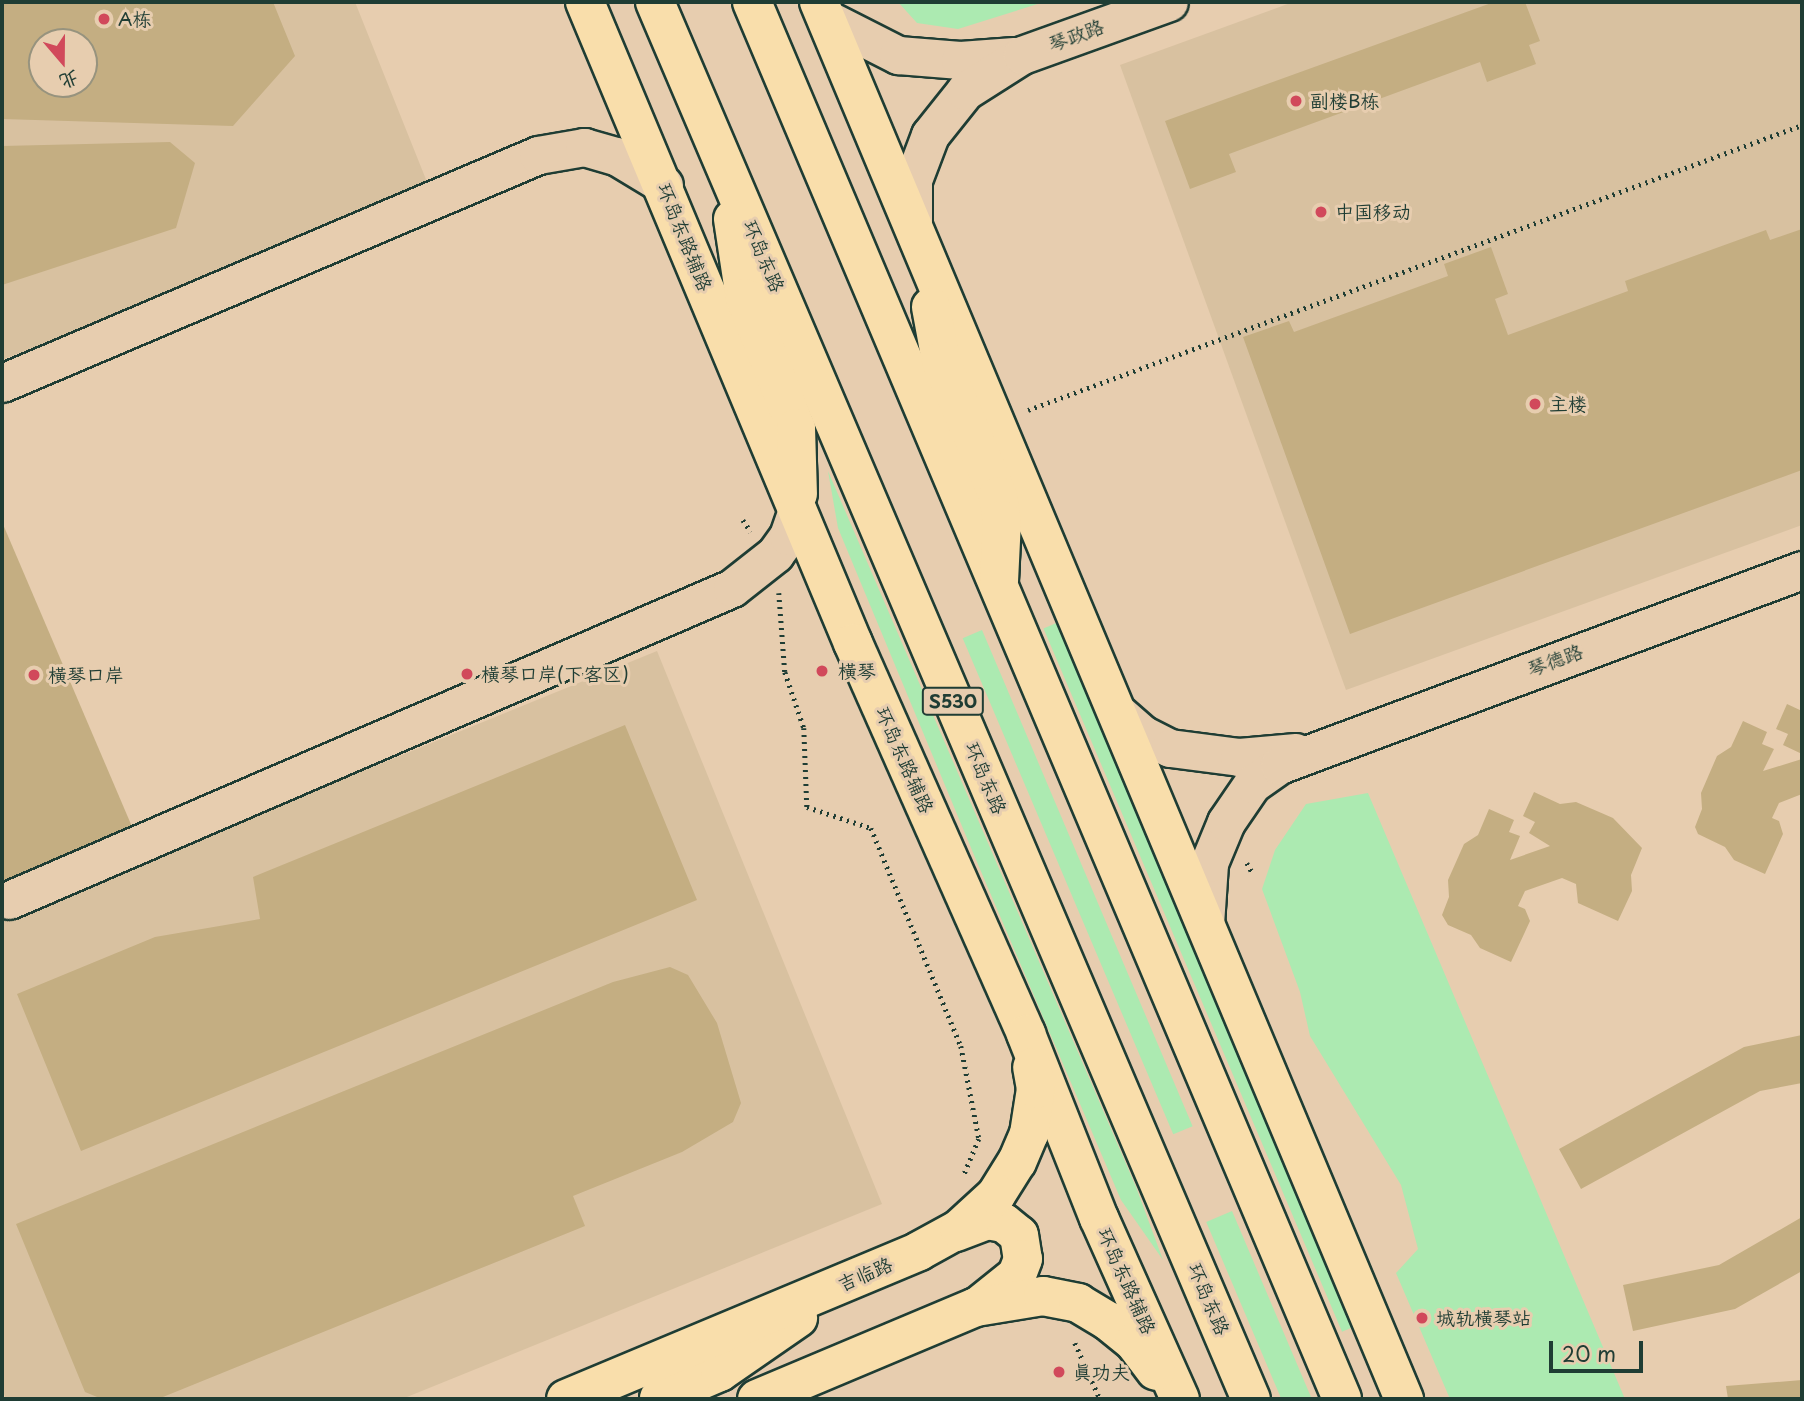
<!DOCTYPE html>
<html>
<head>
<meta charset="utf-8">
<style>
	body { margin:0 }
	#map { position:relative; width:1804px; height:1401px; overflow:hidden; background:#e7cdaf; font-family:"Playpen Sans","LXGW WenKai TC",sans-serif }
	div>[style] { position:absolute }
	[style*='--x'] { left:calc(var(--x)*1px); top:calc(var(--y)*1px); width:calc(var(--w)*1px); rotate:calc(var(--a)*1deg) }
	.built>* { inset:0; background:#d8c1a0 }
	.green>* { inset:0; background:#aceab1; transform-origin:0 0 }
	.building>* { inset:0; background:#c4ae82 }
	.path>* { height:4.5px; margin-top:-2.25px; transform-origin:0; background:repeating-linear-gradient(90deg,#1f3d34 0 2px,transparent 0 7px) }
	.roads { filter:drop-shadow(2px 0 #1f3d34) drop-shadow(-2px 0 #1f3d34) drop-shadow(0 2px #1f3d34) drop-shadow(0 -2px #1f3d34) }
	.minor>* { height:37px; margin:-18.5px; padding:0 18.5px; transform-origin:18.5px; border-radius:18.5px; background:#e7cdaf }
	.major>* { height:38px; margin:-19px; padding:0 19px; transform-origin:19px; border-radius:19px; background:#f9deab }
	.dots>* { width:19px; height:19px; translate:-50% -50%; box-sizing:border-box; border:4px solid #e7cdaf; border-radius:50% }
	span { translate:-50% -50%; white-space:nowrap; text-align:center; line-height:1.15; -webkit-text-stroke:6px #e7cdaf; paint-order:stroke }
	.shield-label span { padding:2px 5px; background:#e7cdaf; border:2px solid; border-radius:5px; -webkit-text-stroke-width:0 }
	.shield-label { font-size:18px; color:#1f3d34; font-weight:700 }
	.poi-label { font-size:19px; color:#1f3d34 }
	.left { translate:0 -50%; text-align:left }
	.street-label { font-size:19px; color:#1f3d34 }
	.frame { position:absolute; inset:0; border:4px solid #1f3d34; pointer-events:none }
	.north { position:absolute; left:28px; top:28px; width:70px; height:70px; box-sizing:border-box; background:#e7cdaf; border:2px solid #97937e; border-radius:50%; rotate:160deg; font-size:19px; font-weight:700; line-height:28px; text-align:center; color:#1f3d34 }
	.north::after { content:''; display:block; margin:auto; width:24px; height:32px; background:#d1495b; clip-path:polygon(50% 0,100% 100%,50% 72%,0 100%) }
	.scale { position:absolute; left:1549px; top:1341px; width:94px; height:32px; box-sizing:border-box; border:4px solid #1f3d34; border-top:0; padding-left:9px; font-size:21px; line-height:24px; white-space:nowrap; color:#1f3d34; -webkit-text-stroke:5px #e7cdaf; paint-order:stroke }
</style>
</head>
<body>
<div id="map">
	<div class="built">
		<div style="clip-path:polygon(evenodd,2px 2px,355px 2px,429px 187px,2px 360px,2px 2px,42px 42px,84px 42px,84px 84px,42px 84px,42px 42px)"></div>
		<div style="clip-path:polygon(1293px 2px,1802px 2px,1802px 525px,1346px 690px,1120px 65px)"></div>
		<div style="clip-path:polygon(657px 651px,882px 1204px,402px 1399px,6px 1399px,2px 1389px,2px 918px)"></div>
	</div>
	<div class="green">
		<div style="clip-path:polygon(898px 2px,1044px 2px,958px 29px,917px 23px)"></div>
		<div style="clip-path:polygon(828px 471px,1136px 1187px,1163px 1260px,1121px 1200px,974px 855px,838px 528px)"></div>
		<div style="left:1061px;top:621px;width:764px;height:19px;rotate:67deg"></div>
		<div style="left:982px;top:630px;width:539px;height:21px;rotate:67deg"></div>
		<div style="clip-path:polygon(1368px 793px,1625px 1399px,1450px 1399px,1396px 1273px,1418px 1249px,1401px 1185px,1310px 1036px,1300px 992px,1262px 889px,1275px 850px,1306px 804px)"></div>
		<div style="left:1232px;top:1211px;width:204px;height:28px;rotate:67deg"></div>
	</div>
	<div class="building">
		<div style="clip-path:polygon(evenodd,2px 2px,273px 2px,295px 56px,233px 126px,2px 119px,2px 2px,42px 42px,84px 42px,84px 84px,42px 84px,42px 42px)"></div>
		<div style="clip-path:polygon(1494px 2px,1525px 2px,1540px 41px,1529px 45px,1536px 64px,1487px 82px,1480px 62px,1229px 154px,1236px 172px,1190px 189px,1165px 121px)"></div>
		<div style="clip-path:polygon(170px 142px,195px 163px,176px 228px,2px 285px,2px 146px)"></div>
		<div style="clip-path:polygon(1802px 229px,1802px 470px,1350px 634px,1243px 337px,1289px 321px,1294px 332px,1448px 276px,1444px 264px,1491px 247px,1508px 294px,1495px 299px,1508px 335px,1628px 291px,1625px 281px,1766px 230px,1770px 240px)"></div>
		<div style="clip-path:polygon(2px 522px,133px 829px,2px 885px)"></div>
		<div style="clip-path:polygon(1787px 704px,1802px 711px,1802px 754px,1783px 745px,1788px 734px,1776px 729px)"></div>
		<div style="clip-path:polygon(1743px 721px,1767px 732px,1762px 744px,1774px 749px,1763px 771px,1802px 759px,1802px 794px,1779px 803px,1772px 818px,1779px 821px,1783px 834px,1765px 874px,1734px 860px,1725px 847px,1698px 834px,1695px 827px,1702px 809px,1701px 793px,1717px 756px,1731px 747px)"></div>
		<div style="clip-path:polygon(625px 725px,697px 900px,81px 1151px,17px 994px,155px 937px,260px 919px,253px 877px)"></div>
		<div style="clip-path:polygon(1534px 792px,1560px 804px,1576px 802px,1613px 818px,1642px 848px,1631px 875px,1632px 891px,1618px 921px,1578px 903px,1576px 884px,1562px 878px,1525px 891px,1518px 906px,1525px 909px,1530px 921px,1511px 962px,1480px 948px,1471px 935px,1448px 925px,1442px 915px,1449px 897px,1448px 880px,1464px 844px,1478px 835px,1489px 809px,1514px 820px,1509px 832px,1520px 836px,1510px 860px,1550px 846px,1529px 833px,1535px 822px,1523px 816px)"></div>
		<div style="clip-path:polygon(670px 967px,688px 975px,717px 1023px,741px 1103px,733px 1122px,682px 1152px,573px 1196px,585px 1226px,158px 1399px,102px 1399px,85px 1392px,16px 1224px,613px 982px)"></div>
		<div style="clip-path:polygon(1802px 1035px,1802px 1083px,1760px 1091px,1581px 1189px,1559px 1149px,1744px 1047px)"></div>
		<div style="clip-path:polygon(1802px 1217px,1802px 1271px,1735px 1309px,1633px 1331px,1623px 1285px,1719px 1265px)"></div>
		<div style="clip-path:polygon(1802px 1380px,1802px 1399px,1728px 1399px,1726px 1386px)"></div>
	</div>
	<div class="path">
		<div style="--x:1028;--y:410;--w:825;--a:-20.21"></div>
		<div style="--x:743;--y:520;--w:14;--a:56"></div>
		<div style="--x:779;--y:593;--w:79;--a:85.7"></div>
		<div style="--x:785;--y:672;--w:59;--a:71.3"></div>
		<div style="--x:804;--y:728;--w:79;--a:87.8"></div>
		<div style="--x:807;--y:807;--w:67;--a:18.2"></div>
		<div style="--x:871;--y:828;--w:236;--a:67.6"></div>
		<div style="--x:961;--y:1046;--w:95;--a:79"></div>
		<div style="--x:979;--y:1139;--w:41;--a:112.8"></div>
		<div style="--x:1247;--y:863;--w:13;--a:61"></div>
		<div style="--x:1075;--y:1343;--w:61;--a:65.9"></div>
	</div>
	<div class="roads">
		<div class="minor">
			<div style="--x:827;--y:19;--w:80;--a:26.9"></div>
			<div style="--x:898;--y:55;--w:62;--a:4.6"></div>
			<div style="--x:960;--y:60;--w:54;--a:-4.2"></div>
			<div style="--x:913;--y:223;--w:43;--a:-90"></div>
			<div style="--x:913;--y:180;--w:48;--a:-69.3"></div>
			<div style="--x:930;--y:135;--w:56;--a:-51.5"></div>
			<div style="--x:965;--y:91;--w:67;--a:-32.3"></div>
			<div style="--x:1022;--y:55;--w:156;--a:-19.8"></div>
			<div style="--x:2;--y:383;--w:582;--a:-23.04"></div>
			<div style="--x:538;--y:155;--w:47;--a:-9.9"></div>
			<div style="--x:584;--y:147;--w:33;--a:16"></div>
			<div style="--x:616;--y:156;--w:56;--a:31.1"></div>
			<div style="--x:1117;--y:712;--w:33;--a:41"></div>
			<div style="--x:1142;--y:734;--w:31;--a:27"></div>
			<div style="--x:1170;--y:748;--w:70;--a:7.4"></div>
			<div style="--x:1239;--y:757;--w:57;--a:-5"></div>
			<div style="--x:9;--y:900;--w:787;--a:-23.34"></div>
			<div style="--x:732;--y:588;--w:55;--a:-38.3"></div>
			<div style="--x:775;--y:554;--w:22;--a:-54"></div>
			<div style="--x:788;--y:536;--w:28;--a:-71"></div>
			<div style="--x:1205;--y:924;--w:61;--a:-86.2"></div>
			<div style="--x:1209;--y:863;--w:44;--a:-67.5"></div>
			<div style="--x:1226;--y:822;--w:46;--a:-55.6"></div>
			<div style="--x:1252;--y:784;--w:33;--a:-35"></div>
			<div style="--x:1279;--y:765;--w:558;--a:-20.45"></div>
		</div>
		<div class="major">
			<div style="--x:585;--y:2;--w:695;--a:67.31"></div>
			<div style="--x:853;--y:643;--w:428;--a:66.1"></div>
			<div style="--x:1026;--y:1034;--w:198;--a:68.4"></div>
			<div style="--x:1099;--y:1218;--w:198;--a:65.9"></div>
			<div style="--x:655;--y:2;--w:1519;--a:66.9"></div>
			<div style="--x:752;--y:2;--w:1516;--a:67.1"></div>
			<div style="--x:819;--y:2;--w:1515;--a:67.28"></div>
			<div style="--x:733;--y:219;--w:80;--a:81.4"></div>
			<div style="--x:745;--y:298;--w:140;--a:68.6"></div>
			<div style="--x:796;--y:428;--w:66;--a:88.3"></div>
			<div style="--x:931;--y:307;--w:55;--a:79.5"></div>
			<div style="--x:941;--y:361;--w:147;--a:67.1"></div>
			<div style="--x:998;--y:496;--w:24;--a:81"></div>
			<div style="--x:1002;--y:520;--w:61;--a:92.8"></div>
			<div style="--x:956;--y:1232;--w:33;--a:-21"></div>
			<div style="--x:987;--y:1220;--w:17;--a:10"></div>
			<div style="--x:1004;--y:1223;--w:19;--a:39"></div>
			<div style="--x:1019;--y:1235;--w:24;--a:81"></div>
			<div style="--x:1023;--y:1259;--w:17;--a:111"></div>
			<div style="--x:1017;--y:1275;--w:46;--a:141.1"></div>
			<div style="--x:659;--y:1398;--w:66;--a:-23.1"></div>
			<div style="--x:720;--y:1372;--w:95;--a:-34.7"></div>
			<div style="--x:566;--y:1399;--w:383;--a:-22.7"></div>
			<div style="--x:919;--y:1251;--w:46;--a:-28.8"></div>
			<div style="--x:959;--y:1229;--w:50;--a:-42.6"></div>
			<div style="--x:996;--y:1195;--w:39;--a:-58"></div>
			<div style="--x:1017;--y:1162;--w:30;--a:-67"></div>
			<div style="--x:1029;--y:1134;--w:46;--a:-81.2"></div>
			<div style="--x:1036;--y:1089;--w:22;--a:-100"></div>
			<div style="--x:757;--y:1399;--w:238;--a:-22.8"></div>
			<div style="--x:976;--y:1307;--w:68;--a:-9.3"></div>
			<div style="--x:1043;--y:1296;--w:36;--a:11"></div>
			<div style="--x:1078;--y:1303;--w:35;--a:31"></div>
			<div style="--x:1108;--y:1321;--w:33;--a:39"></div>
			<div style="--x:1134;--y:1342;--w:36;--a:53"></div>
		</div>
	</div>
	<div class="dots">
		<div style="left:104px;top:19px;background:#d1495b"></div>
		<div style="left:1296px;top:101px;background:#d1495b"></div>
		<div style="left:1321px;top:212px;background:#d1495b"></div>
		<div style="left:1535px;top:404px;background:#d1495b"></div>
		<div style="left:822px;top:671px;background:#d1495b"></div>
		<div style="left:467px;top:674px;background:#d1495b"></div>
		<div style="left:34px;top:675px;background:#d1495b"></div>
		<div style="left:1422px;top:1318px;background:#d1495b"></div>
		<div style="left:1059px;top:1372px;background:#d1495b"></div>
	</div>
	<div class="shield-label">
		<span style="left:953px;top:701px">S530</span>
	</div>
	<div class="poi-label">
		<span class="left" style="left:118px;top:19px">A栋</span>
		<span class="left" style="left:1310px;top:101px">副楼B栋</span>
		<span class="left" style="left:1335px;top:212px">中国移动</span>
		<span class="left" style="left:1549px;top:404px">主楼</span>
		<span class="left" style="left:838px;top:671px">横琴</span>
		<span class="left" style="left:481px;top:674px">横琴口岸(下客区)</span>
		<span class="left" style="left:48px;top:675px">横琴口岸</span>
		<span class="left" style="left:1436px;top:1318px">城轨横琴站</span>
		<span class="left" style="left:1073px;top:1372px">真功夫</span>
	</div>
	<div class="street-label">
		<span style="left:1076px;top:35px;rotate:-20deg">琴政路</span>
		<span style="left:685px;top:237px;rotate:68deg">环岛东路辅路</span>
		<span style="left:764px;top:256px;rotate:67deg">环岛东路</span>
		<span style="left:1555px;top:660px;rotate:-20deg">琴德路</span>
		<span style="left:905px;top:760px;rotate:66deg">环岛东路辅路</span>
		<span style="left:986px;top:778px;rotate:67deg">环岛东路</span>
		<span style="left:865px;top:1274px;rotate:-23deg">吉临路</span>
		<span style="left:1127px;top:1281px;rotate:66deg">环岛东路辅路</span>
		<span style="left:1209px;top:1299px;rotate:67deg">环岛东路</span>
	</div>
	<div class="frame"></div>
	<div class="north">北</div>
	<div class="scale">20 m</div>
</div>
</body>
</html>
